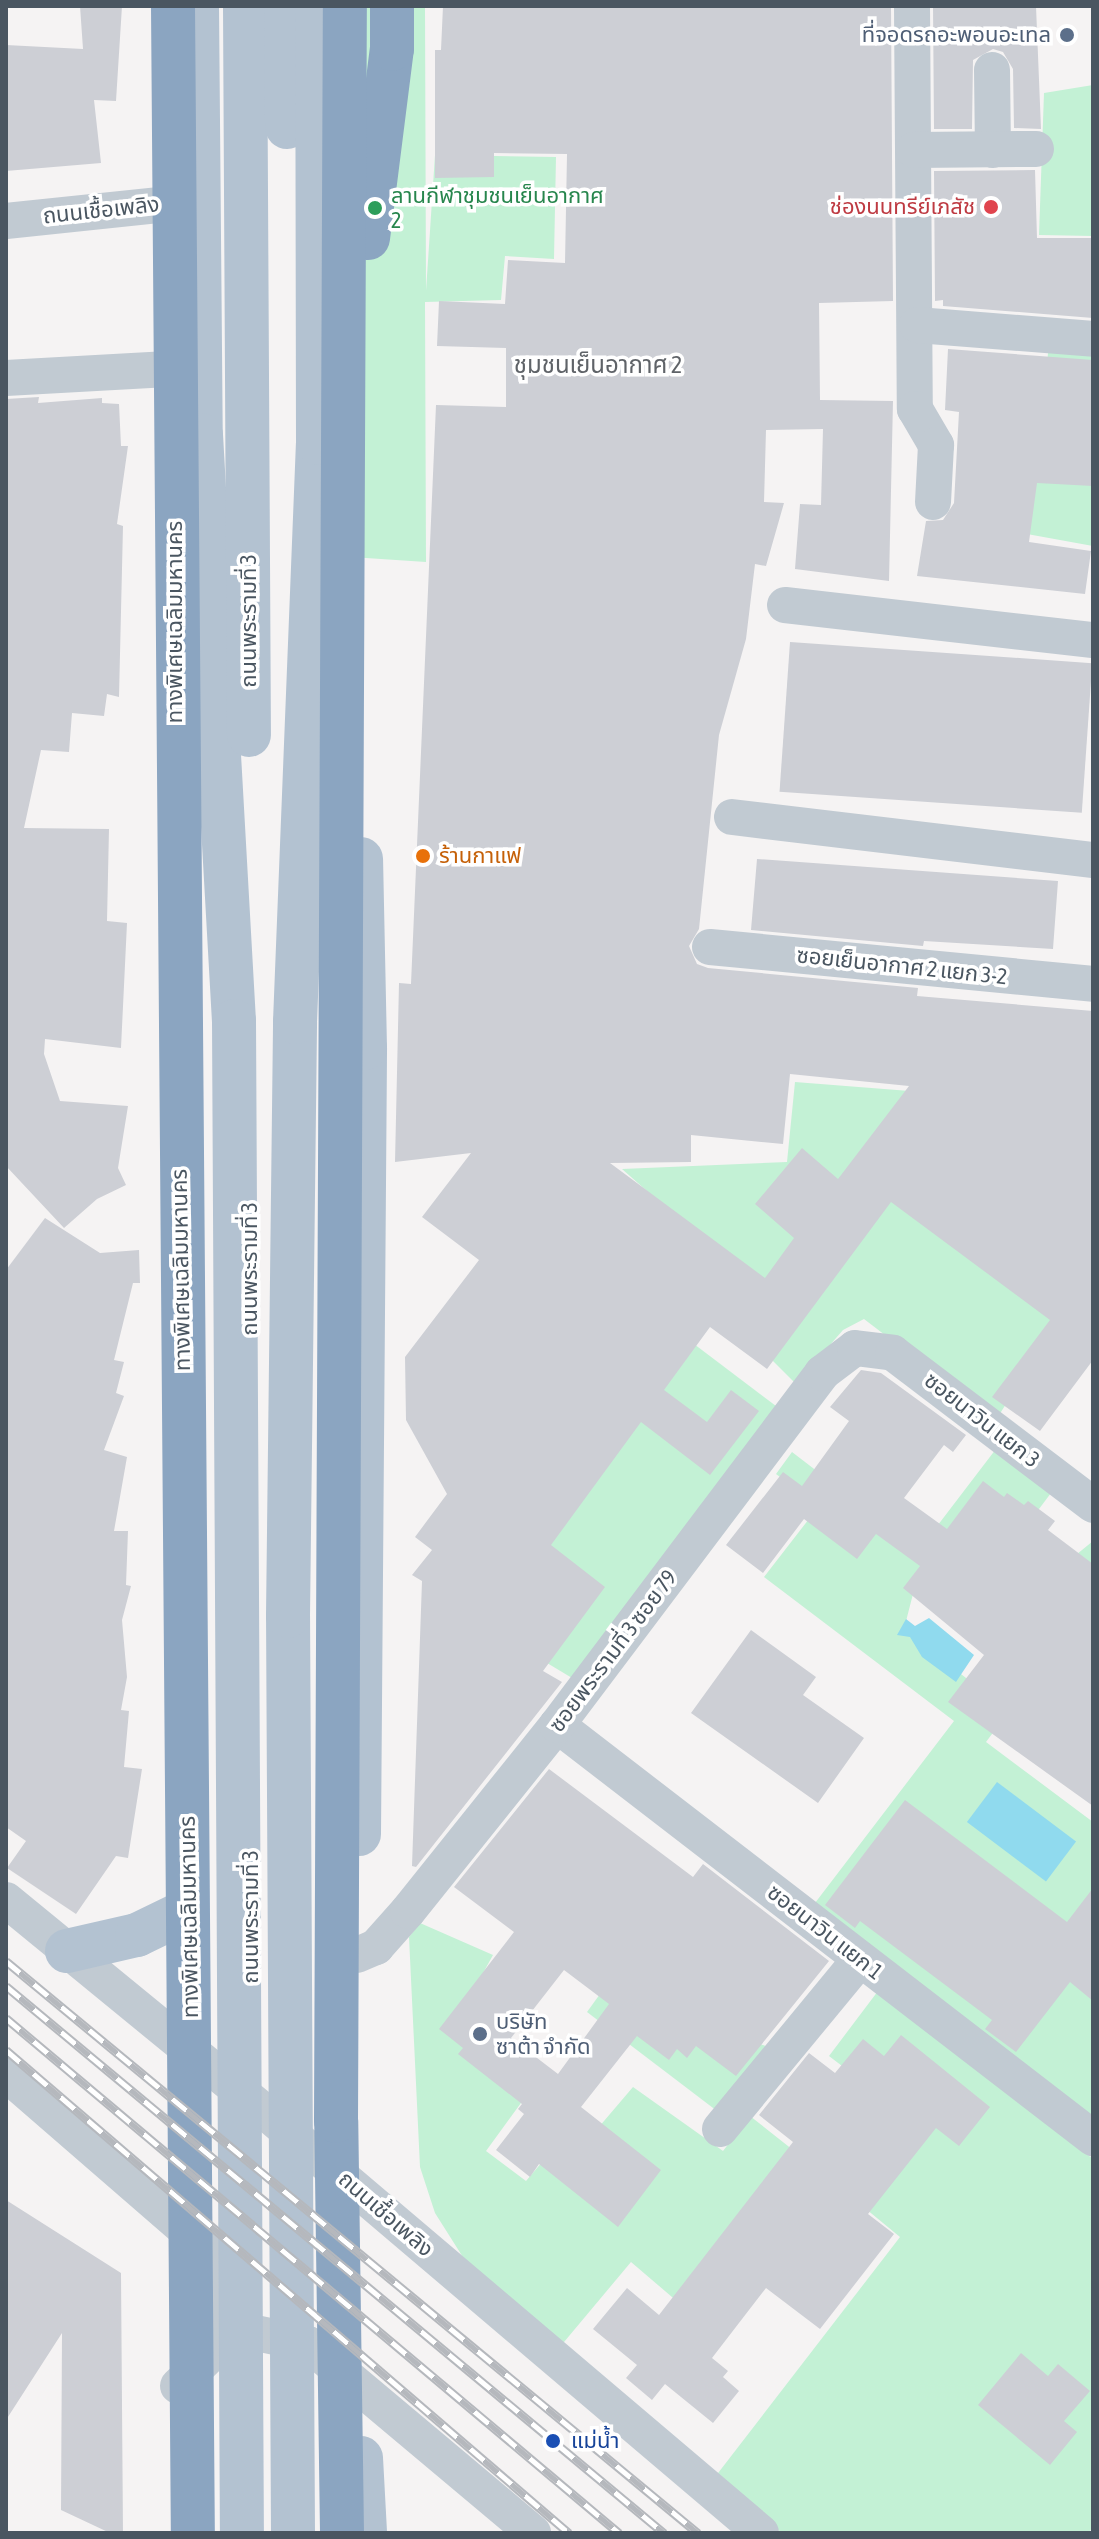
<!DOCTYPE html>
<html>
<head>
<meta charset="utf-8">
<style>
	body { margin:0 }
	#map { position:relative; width:1099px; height:2539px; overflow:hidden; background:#f5f3f3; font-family:"Asap Condensed","Noto Sans Thai",sans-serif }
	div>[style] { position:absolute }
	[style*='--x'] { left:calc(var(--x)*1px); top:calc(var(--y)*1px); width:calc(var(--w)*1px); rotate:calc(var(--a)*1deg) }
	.green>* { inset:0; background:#c3f1d5 }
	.water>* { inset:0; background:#90daee; transform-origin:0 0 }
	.building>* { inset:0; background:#cdcfd5; transform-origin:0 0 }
	.minor>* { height:36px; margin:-18px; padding:0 18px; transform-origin:18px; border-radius:18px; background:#c1cad2 }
	.major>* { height:44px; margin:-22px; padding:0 22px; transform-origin:22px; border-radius:22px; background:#b3c2d1 }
	.highway>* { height:44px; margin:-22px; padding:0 22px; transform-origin:22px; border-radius:22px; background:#8ba5c1 }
	.rail>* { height:9px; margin-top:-4.5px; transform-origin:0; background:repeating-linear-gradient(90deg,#fff 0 18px,#b5b8bd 0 36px); box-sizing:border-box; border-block:2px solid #b5b8bd }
	.dots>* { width:22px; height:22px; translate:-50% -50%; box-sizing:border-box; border:4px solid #fff; border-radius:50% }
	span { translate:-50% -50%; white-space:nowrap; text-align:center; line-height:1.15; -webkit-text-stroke:7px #fff; paint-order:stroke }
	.service-label { font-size:22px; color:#4e5e75 }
	.right { translate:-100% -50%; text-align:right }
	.left { translate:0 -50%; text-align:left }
	.leisure-label { font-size:22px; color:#27864d }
	.health-label { font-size:22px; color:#be3a42 }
	.street-label { font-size:22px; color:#4a5661 }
	.food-label { font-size:22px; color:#c56008 }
	.transit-label { font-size:22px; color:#164399 }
	.neighbourhood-label { font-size:24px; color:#5f6368 }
	.frame { position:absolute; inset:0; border:8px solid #4a5661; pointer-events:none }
</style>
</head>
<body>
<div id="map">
	<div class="green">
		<div style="clip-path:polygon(322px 6px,425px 6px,426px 291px,435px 155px,556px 157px,554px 259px,505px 256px,501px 300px,425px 302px,426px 562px,336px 556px)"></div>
		<div style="clip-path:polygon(1093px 85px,1093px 236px,1039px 235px,1044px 93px)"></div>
		<div style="clip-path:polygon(1049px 345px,1093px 345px,1093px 546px,1027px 534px)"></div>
		<div style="clip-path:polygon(795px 1082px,935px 1093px,1093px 1296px,1014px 1391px,996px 1420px,864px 1319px,843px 1330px,796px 1384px,764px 1352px,757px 1288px,622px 1169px,787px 1162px)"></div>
		<div style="clip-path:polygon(694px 1344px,776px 1406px,577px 1681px,504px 1637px,530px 1562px)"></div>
		<div style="clip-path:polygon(999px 1445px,1054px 1489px,1033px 1517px,914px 1590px,904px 1629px,985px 1693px,1027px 1595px,1093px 1541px,1093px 1599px,986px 1742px,1093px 1822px,1093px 2117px,815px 1903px,954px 1721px,764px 1577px,819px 1506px,776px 1474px,792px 1452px,835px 1485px,912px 1559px)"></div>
		<div style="clip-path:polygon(420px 1923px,493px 1955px,452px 2029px,529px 2092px,486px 2151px,526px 2181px,560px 2141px,575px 2155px,633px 2087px,723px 2151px,750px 2116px,793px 2150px,679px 2303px,631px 2262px,559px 2348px,478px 2281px,435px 2213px,420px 2167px,409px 1937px)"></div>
		<div style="clip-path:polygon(608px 1983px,768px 2047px,717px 2111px,587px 2012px)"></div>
		<div style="clip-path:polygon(878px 1991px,1093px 2159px,1093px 2527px,1088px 2533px,782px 2533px,715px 2477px,900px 2237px,866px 2209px,923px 2128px,829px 2056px)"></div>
	</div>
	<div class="water">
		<div style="clip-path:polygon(929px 1618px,974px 1655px,956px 1682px,922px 1657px,910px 1637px,897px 1635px,906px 1619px,915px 1626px)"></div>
		<div style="left:997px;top:1782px;width:99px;height:50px;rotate:37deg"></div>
	</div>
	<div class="building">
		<div style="clip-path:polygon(80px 6px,122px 6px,116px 101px,94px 100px,101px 163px,6px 171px,6px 45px,83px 49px)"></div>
		<div style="clip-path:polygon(evenodd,443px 6px,891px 6px,893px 301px,819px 303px,820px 400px,893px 401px,889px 581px,795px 569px,800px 504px,821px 505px,823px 429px,766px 430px,764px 502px,784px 503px,766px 566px,755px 564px,746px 639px,719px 735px,699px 929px,689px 946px,697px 964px,708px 968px,918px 988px,917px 996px,1093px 1011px,1093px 1360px,1040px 1431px,992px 1397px,1050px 1320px,891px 1202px,767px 1369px,710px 1327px,664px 1390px,707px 1422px,731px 1390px,759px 1411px,710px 1475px,641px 1422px,551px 1545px,605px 1587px,543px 1671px,562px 1682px,416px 1867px,412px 1866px,422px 1581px,412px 1575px,432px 1550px,415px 1537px,447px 1494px,406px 1420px,405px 1357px,479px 1260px,422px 1217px,471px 1153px,395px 1162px,399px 983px,411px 984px,436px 405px,506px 407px,506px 348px,437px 346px,439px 301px,505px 304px,508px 260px,565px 263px,567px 154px,494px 153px,494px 177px,435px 178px,435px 50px,441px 50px,443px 6px,790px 1074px,909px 1086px,838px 1179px,802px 1148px,755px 1204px,794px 1238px,765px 1278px,610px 1163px,691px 1162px,691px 1135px,783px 1144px,790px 1074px)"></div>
		<div style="clip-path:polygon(933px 6px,1036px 6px,1041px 129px,1014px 128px,1013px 69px,1003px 52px,993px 49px,973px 60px,972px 129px,934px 129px)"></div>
		<div style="clip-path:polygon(1035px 170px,1037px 238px,1093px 238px,1093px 318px,943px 306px,943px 300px,935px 301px,934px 171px)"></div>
		<div style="clip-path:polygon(948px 349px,1093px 360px,1093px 486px,1037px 483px,1029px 542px,1091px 551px,1085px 594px,917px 576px,926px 521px,943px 520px,954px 503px,959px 412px,945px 410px)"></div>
		<div style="clip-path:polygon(39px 397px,38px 403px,102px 398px,102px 403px,119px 404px,121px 446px,128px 446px,117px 524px,123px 526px,119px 697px,107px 694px,104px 716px,72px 713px,69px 752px,41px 750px,24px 828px,109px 829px,107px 921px,127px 923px,121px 1048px,45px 1039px,44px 1054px,60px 1101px,128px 1106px,118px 1168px,126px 1185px,97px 1199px,64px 1228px,6px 1166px,6px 399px)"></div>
		<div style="left:790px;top:642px;width:303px;height:150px;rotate:4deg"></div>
		<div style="clip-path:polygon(757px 859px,1058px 881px,1053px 949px,924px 941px,923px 946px,751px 930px)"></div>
		<div style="clip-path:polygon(45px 1218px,100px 1253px,139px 1250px,140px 1283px,133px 1283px,114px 1360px,124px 1362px,116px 1393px,124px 1396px,104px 1450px,127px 1457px,114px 1531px,128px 1531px,126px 1585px,131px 1586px,122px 1620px,127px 1677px,121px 1710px,129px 1711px,124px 1767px,142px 1769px,128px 1858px,116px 1856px,76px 1914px,7px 1868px,26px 1841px,6px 1827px,6px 1270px)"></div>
		<div style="clip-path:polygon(861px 1370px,881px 1373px,966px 1435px,953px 1452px,944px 1445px,904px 1498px,947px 1529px,983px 1481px,1004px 1497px,1007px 1493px,1024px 1505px,1028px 1501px,1055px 1521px,1048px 1530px,1093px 1564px,1093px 1806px,948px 1702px,984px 1655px,903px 1588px,920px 1566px,876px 1534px,857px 1559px,804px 1519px,763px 1573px,726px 1545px,783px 1472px,802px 1486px,849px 1421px,830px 1407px)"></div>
		<div style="clip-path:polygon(751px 1630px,816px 1677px,803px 1695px,864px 1738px,818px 1803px,691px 1713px)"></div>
		<div style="clip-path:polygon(evenodd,549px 1769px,693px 1877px,703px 1864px,829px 1961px,736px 2076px,696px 2046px,687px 2058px,677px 2049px,669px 2060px,637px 2036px,581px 2107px,661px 2170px,618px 2227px,539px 2164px,530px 2177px,496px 2150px,524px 2114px,518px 2109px,522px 2104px,458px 2054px,463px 2048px,439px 2029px,514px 1932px,454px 1887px,549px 1769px,564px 1970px,609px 2004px,558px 2074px,511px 2038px,564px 1970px)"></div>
		<div style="clip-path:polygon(905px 1800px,1067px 1922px,1093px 1888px,1093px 2001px,1070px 1982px,1016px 2052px,985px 2029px,992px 2020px,860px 1921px,855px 1928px,825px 1905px)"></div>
		<div style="clip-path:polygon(901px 2035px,990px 2107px,959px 2146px,936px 2128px,868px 2214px,894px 2234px,820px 2329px,766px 2288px,712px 2358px,728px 2371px,723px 2377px,739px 2391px,713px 2423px,665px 2384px,652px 2400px,626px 2378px,637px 2365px,593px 2329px,627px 2288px,659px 2315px,793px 2142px,759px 2115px,809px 2053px,835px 2073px,863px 2039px,884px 2056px)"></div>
		<div style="clip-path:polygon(6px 2200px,121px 2273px,123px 2533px,110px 2533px,61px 2510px,62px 2333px,6px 2420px)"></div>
		<div style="clip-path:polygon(1021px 2353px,1048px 2376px,1058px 2364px,1090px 2391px,1064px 2421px,1077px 2432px,1050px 2465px,978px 2405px)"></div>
	</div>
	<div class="minor">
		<div style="--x:912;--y:6;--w:403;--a:89.6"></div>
		<div style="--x:915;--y:409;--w:42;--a:59.7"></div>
		<div style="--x:936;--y:445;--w:57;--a:93"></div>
		<div style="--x:992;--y:70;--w:80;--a:89.3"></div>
		<div style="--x:914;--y:150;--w:122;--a:-0.5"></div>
		<div style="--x:6;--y:221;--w:191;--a:-6"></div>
		<div style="--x:917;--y:325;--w:177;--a:4.5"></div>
		<div style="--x:6;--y:378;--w:194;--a:-3.2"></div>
		<div style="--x:785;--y:605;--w:310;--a:6.5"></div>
		<div style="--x:732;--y:817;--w:364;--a:6.8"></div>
		<div style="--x:710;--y:947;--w:385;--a:5.5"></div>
		<div style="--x:557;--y:1725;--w:677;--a:37.62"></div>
		<div style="--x:6;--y:1900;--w:333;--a:39.3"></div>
		<div style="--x:264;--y:2111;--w:652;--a:40.33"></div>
		<div style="--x:357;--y:1955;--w:21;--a:-23"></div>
		<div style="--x:376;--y:1947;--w:48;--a:-48.4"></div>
		<div style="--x:408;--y:1911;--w:238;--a:-51.3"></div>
		<div style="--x:557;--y:1725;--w:441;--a:-53"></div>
		<div style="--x:822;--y:1373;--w:41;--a:-37.1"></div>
		<div style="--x:855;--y:1348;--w:38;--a:7"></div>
		<div style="--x:893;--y:1353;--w:251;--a:37.2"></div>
		<div style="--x:6;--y:2074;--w:267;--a:40.9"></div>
		<div style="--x:208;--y:2249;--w:99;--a:84.2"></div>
		<div style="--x:720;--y:2129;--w:220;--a:-50.5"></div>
		<div style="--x:178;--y:2386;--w:56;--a:-44.3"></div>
		<div style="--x:218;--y:2347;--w:40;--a:-20.2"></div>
		<div style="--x:256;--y:2333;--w:53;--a:11.9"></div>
		<div style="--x:308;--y:2344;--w:294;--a:40"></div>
	</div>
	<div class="major">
		<div style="--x:197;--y:6;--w:429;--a:89.5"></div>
		<div style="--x:201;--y:435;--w:587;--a:86.78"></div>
		<div style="--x:234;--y:1021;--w:1512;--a:89.7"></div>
		<div style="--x:245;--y:6;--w:729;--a:89.69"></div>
		<div style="--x:286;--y:6;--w:121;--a:89.5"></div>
		<div style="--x:359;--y:1834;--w:786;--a:-89.56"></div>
		<div style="--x:365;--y:1048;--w:189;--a:-91.2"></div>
		<div style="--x:67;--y:1951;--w:72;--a:-12.9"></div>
		<div style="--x:137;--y:1935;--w:43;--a:-26"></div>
		<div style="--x:361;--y:2458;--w:75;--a:86.9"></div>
		<div style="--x:293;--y:2533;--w:917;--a:-90.31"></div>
		<div style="--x:288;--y:1616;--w:594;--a:-89.32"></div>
		<div style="--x:295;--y:1022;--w:579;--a:-87.73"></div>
		<div style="--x:318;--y:443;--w:437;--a:-90.1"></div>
	</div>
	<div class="highway">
		<div style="--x:173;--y:6;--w:2527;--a:89.55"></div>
		<div style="--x:368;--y:238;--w:191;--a:-82.8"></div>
		<div style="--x:392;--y:49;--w:43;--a:-90"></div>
		<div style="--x:342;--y:2533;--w:412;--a:-90.8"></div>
		<div style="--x:336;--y:2121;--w:2115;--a:-89.76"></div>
	</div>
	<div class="rail">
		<div style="--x:6;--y:1961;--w:898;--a:39.58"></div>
		<div style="--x:6;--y:1986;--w:856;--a:39.74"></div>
		<div style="--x:6;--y:2018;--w:801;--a:40.03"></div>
		<div style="--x:6;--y:2050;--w:742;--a:40.63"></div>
	</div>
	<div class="dots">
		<div style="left:1067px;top:35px;background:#5c6f8a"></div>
		<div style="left:991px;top:207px;background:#e0444e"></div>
		<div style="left:375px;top:208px;background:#2e9e5b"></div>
		<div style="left:423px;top:856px;background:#e8710a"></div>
		<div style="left:480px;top:2034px;background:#5c6f8a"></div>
		<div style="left:553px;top:2441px;background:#1a4fb4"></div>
	</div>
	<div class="service-label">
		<span class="right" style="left:1051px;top:35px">ที่จอดรถอะพอนอะเทล</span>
		<span class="left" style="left:496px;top:2034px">บริษัท<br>ซาต้า จำกัด</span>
	</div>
	<div class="leisure-label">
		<span class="left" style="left:391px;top:208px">ลานกีฬาชุมชนเย็นอากาศ<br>2</span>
	</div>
	<div class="health-label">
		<span class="right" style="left:975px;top:207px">ช่องนนทรีย์เภสัช</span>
	</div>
	<div class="street-label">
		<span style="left:101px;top:210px;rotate:-6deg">ถนนเชื้อเพลิง</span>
		<span style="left:249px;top:621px;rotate:-90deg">ถนนพระรามที่ 3</span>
		<span style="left:175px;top:622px;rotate:-90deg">ทางพิเศษเฉลิมมหานคร</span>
		<span style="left:902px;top:966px;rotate:6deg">ซอยเย็นอากาศ 2 แยก 3-2</span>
		<span style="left:250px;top:1269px;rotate:-90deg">ถนนพระรามที่ 3</span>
		<span style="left:181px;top:1270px;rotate:-91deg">ทางพิเศษเฉลิมมหานคร</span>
		<span style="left:982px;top:1420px;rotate:38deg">ซอยนาวิน แยก 3</span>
		<span style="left:613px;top:1651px;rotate:-53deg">ซอยพระรามที่ 3 ซอย 79</span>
		<span style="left:189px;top:1917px;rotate:-91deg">ทางพิเศษเฉลิมมหานคร</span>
		<span style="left:251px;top:1917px;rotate:-90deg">ถนนพระรามที่ 3</span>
		<span style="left:825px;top:1932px;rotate:38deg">ซอยนาวิน แยก 1</span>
		<span style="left:386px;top:2214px;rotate:41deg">ถนนเชื้อเพลิง</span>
	</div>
	<div class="food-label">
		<span class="left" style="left:439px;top:856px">ร้านกาแฟ</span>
	</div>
	<div class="transit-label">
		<span class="left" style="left:571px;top:2441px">แม่น้ำ</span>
	</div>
	<div class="neighbourhood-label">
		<span style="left:598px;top:365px">ชุมชนเย็นอากาศ 2</span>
	</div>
	<div class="frame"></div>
</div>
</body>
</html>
